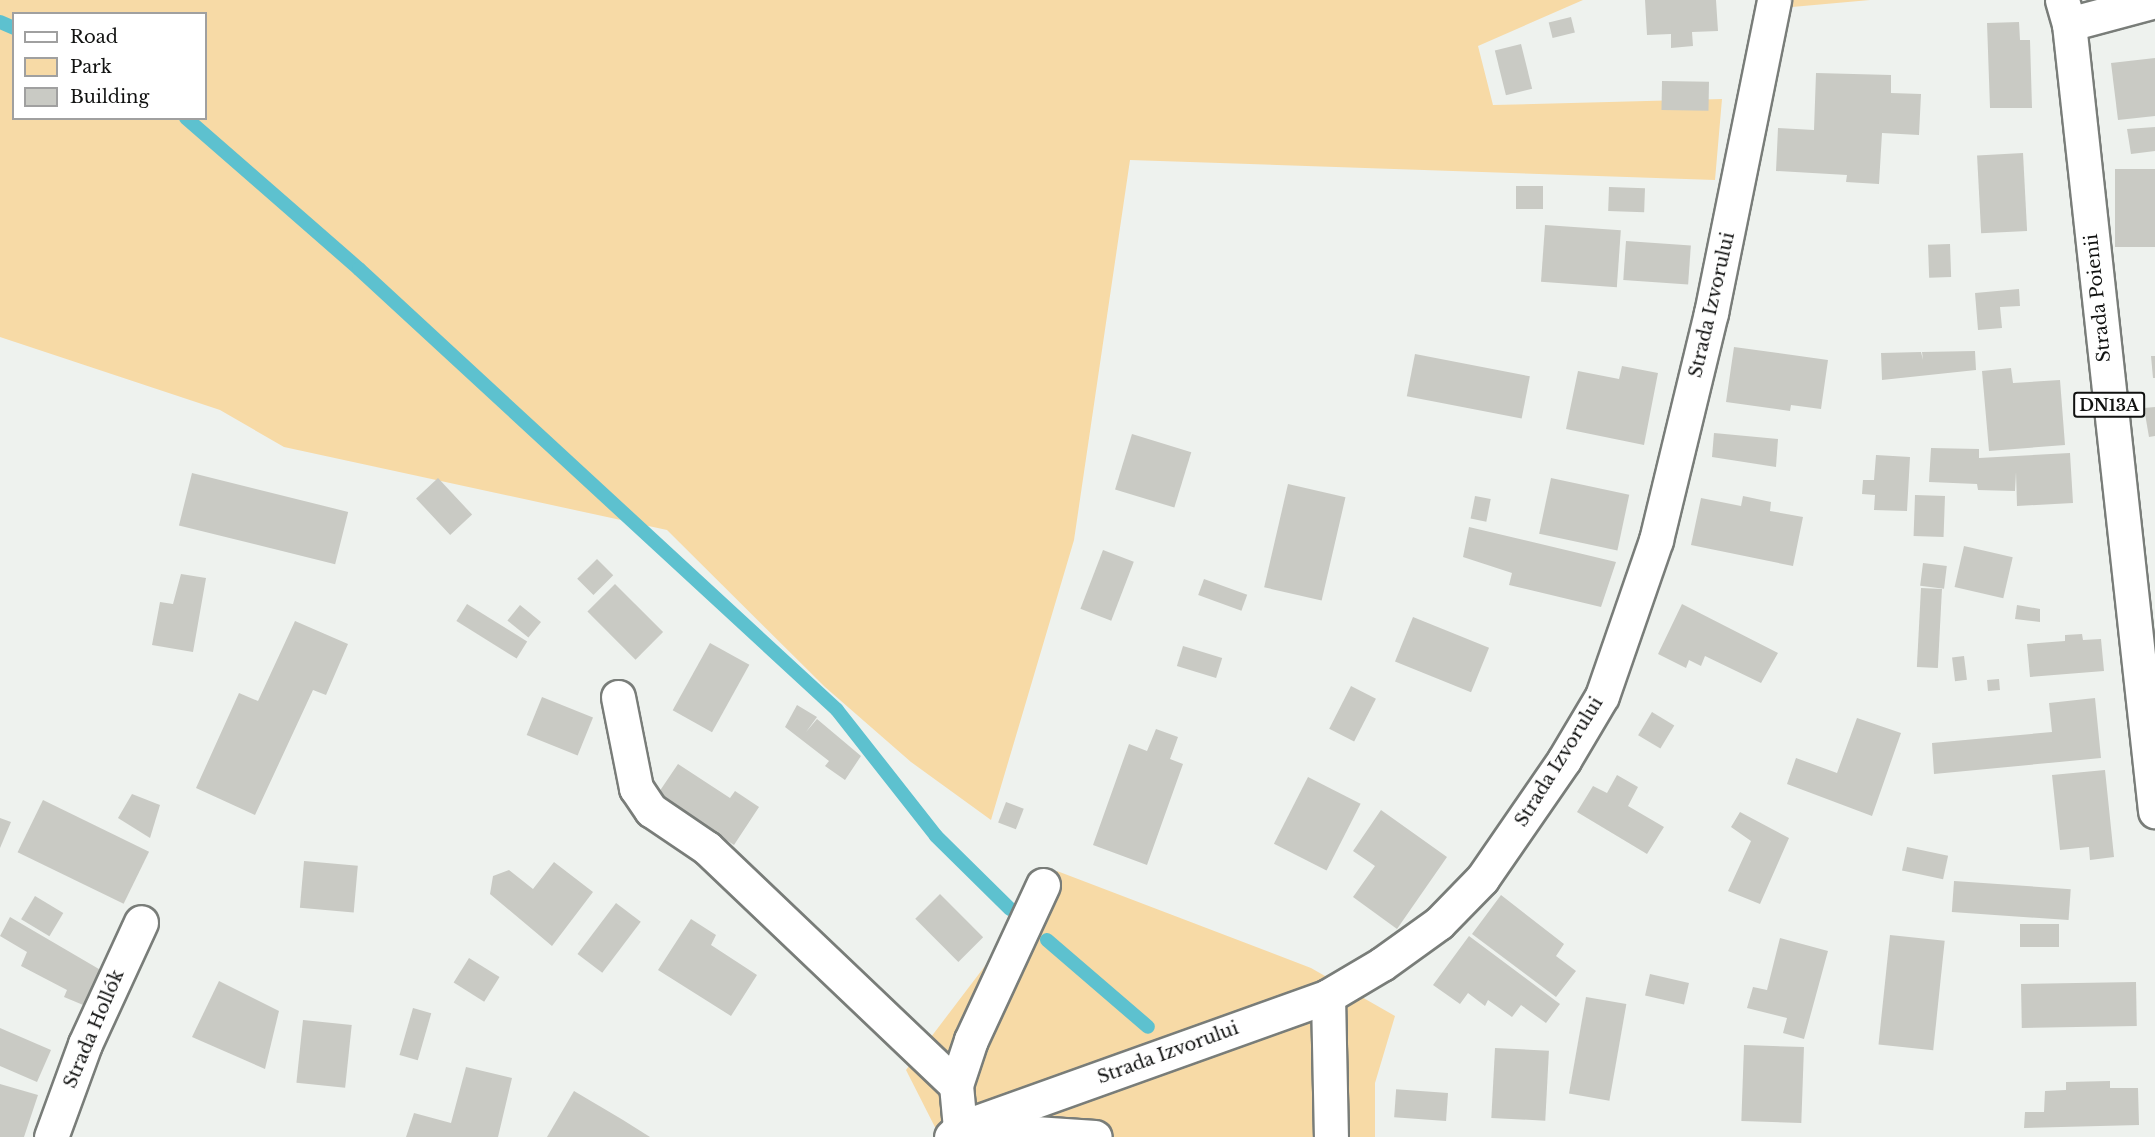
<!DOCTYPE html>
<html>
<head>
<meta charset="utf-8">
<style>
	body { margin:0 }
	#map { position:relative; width:2155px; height:1137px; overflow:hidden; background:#eef2ee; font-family:"Libre Baskerville",serif }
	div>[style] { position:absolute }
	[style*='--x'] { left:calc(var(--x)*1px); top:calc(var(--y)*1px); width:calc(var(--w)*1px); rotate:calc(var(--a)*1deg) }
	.green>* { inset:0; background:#f7daa6 }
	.stream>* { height:14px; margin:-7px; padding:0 7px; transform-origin:7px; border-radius:7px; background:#5dc1cf }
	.building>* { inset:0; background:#c9cac4; transform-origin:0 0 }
	.roads { filter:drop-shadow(2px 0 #797d79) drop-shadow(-2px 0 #797d79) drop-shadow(0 2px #797d79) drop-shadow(0 -2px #797d79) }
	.minor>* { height:33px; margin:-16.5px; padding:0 16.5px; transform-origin:16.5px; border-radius:16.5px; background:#fff }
	.primary>* { height:33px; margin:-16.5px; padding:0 16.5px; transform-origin:16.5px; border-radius:16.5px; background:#fff }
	span { translate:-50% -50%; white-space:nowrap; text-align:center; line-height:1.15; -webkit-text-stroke:5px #fff; paint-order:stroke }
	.shield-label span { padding:2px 4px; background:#fff; border:2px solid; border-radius:4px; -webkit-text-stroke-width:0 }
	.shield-label { font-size:16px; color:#111211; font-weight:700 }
	.street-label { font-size:18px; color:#111211 }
	.legend { position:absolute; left:12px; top:12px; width:195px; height:108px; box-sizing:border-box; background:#fff; border:2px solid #a0a0a0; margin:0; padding:8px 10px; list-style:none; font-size:18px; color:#111211 }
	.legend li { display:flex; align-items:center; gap:12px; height:30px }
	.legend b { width:30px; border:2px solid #a0a0a0 }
</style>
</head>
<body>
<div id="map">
	<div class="green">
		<div style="clip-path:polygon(evenodd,0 0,1583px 0,1478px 46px,1493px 105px,1722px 99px,1715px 180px,1130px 160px,1074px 540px,991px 820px,911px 762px,825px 687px,667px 530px,284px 447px,220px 410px,0 337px,0 0,14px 14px,206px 14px,206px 118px,14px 118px,14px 14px)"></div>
		<div style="clip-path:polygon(1793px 0,1870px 0,1792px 7px)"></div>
		<div style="clip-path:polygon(1057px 871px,1311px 968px,1395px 1016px,1375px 1083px,1375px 1137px,940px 1137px,906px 1070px)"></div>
	</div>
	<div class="stream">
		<div style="--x:0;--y:22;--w:15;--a:23"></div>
		<div style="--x:186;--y:118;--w:230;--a:41.1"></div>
		<div style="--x:359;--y:269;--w:650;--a:42.69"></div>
		<div style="--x:837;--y:710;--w:160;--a:51.8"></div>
		<div style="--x:936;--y:836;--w:104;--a:44.6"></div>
		<div style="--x:1047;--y:940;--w:133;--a:40.7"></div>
	</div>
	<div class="building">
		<div style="clip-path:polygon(1645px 0,1716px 0,1718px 31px,1692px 32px,1693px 46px,1671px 48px,1671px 34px,1647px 35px)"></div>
		<div style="left:1571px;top:17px;width:16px;height:23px;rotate:76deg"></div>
		<div style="clip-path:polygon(2019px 22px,2020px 40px,2030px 40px,2032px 108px,1990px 108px,1987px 23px)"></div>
		<div style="left:1521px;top:44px;width:46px;height:27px;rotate:76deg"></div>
		<div style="clip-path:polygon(2155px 58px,2155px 116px,2118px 120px,2111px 63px)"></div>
		<div style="clip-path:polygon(1816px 73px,1891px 75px,1891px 93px,1921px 94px,1919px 135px,1882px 133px,1879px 184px,1846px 182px,1847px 175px,1776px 171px,1778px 128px,1814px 130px)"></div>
		<div style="left:1662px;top:81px;width:47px;height:29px;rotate:1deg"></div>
		<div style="clip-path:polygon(2155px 127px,2155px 151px,2131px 154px,2127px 129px)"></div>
		<div style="left:2023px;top:153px;width:78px;height:46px;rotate:87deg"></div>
		<div style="left:2155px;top:169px;width:78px;height:40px;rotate:90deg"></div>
		<div style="left:1516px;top:186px;width:27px;height:23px"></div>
		<div style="left:1609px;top:187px;width:36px;height:24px;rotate:2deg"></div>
		<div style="left:1545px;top:225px;width:76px;height:57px;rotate:4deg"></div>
		<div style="left:1626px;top:241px;width:65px;height:39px;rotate:4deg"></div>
		<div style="left:1950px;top:244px;width:33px;height:22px;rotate:88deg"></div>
		<div style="clip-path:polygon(2019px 289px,2020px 306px,2000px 307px,2002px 328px,1978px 330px,1975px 293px)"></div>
		<div style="clip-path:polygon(1734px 347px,1828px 360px,1821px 409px,1791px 405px,1790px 411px,1726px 402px)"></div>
		<div style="clip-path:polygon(1975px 351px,1976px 370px,1882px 380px,1881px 353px,1921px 352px,1923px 360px,1922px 352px)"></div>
		<div style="left:1415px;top:354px;width:117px;height:43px;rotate:11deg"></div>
		<div style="clip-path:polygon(2151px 356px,2155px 356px,2155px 378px,2153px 378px)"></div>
		<div style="clip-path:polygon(1622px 366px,1658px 373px,1644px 445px,1566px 429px,1578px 371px,1619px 379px)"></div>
		<div style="clip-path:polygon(2011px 368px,2013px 383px,2060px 380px,2065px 445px,1989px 451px,1982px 371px)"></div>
		<div style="clip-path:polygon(2155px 407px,2155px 436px,2149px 437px,2144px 408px)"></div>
		<div style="clip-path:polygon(1714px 433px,1778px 439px,1776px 467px,1712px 457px)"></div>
		<div style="left:1132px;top:434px;width:62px;height:58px;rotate:17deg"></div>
		<div style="clip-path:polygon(1931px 448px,1979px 449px,1979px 458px,2070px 453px,2073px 503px,2017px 506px,2016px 472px,2015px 491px,1978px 490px,1977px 484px,1929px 482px)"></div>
		<div style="clip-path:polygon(1876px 455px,1910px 457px,1907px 511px,1874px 510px,1875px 495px,1862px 494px,1863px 480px,1874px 480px)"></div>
		<div style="left:192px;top:473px;width:161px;height:54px;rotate:14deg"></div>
		<div style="left:438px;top:478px;width:50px;height:30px;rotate:47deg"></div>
		<div style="left:1551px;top:478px;width:80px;height:57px;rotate:12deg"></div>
		<div style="left:1288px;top:484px;width:59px;height:106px;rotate:13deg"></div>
		<div style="left:1915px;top:495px;width:30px;height:41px;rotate:2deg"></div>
		<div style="left:1475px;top:496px;width:16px;height:23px;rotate:11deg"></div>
		<div style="clip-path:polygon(1743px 496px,1771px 502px,1770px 511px,1803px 517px,1793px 566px,1691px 545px,1701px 498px,1741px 506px)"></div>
		<div style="clip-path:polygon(1469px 527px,1616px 562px,1601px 607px,1509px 585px,1512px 573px,1463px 557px)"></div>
		<div style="left:1964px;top:546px;width:50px;height:42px;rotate:13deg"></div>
		<div style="left:1103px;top:550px;width:33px;height:63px;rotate:21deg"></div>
		<div style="left:597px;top:559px;width:23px;height:28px;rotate:45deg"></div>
		<div style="left:1923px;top:563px;width:24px;height:23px;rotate:7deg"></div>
		<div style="clip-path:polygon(181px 574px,206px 578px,193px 652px,152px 645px,160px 602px,173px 604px)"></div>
		<div style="left:1204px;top:579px;width:46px;height:17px;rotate:20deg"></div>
		<div style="left:615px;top:584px;width:68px;height:39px;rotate:45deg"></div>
		<div style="left:1921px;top:588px;width:21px;height:79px;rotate:3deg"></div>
		<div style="left:467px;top:604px;width:71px;height:20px;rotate:32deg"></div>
		<div style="clip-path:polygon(1682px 604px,1778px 653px,1761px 683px,1705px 656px,1701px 666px,1689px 660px,1686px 668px,1658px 654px)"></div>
		<div style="left:520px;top:605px;width:27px;height:20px;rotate:39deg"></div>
		<div style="clip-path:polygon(2017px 605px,2040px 609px,2040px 622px,2015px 619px)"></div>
		<div style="left:1413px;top:617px;width:82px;height:48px;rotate:22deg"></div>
		<div style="clip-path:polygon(295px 621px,348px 644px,326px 695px,313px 690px,255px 815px,196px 788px,239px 693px,258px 701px)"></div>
		<div style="clip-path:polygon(2082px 634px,2083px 640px,2101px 639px,2104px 671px,2030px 677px,2027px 644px,2065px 641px,2065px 635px)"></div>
		<div style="left:710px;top:643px;width:45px;height:77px;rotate:29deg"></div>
		<div style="left:1183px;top:646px;width:41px;height:21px;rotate:17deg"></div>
		<div style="left:1964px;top:656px;width:24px;height:12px;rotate:83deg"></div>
		<div style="left:1999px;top:679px;width:11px;height:12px;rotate:85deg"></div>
		<div style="left:1351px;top:686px;width:28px;height:48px;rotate:27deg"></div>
		<div style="left:542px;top:697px;width:55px;height:41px;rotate:22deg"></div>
		<div style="clip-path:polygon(2095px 698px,2101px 758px,1934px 774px,1932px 743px,2052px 732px,2049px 703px)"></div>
		<div style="clip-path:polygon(797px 705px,817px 717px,806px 732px,817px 719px,861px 756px,845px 780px,825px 766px,829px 761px,785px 727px)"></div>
		<div style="left:1652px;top:712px;width:26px;height:27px;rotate:31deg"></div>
		<div style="clip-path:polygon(1857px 718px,1901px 733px,1872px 816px,1787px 784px,1796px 758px,1837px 773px)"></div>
		<div style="clip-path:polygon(1156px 729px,1178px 737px,1170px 759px,1183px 764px,1147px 865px,1093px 845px,1129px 744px,1147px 751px)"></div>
		<div style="clip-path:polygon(678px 764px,730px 798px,735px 791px,759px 807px,734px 845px,657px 795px)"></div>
		<div style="clip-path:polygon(2105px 770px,2114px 857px,2090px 860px,2089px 847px,2060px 850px,2052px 775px)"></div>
		<div style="clip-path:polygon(1617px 775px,1638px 787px,1628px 806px,1664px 827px,1647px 854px,1577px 812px,1593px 786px,1607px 793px)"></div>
		<div style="left:1308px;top:777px;width:59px;height:75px;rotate:27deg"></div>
		<div style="clip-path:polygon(132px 794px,160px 805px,150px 838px,118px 818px)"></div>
		<div style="left:43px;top:800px;width:118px;height:58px;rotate:26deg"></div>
		<div style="left:1006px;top:802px;width:19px;height:22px;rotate:21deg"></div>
		<div style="clip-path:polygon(1381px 810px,1447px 857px,1397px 929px,1353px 897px,1375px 866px,1353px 851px)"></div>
		<div style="clip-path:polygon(1740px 812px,1789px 838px,1760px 904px,1728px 891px,1751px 841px,1731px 827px)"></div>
		<div style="clip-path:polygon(0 818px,11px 822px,0 848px)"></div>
		<div style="left:1907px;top:847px;width:42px;height:24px;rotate:12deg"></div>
		<div style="left:304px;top:861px;width:54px;height:47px;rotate:5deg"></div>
		<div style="clip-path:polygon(554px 862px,593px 892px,552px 946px,490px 894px,493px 876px,509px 870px,533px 889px)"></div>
		<div style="left:1954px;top:881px;width:117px;height:31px;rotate:4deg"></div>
		<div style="left:940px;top:894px;width:61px;height:35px;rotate:45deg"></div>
		<div style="clip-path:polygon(1501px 895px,1564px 944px,1556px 956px,1576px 971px,1556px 997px,1472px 934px)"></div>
		<div style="left:35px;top:896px;width:33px;height:27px;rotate:31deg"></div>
		<div style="left:616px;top:903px;width:31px;height:64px;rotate:37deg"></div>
		<div style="clip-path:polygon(10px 917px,104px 972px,88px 1007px,64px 997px,67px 990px,21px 966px,27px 952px,0 936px)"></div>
		<div style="clip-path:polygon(691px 919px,716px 935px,711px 945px,757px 975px,731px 1016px,658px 970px)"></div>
		<div style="left:2020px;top:924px;width:39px;height:23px"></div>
		<div style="left:1890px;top:935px;width:55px;height:110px;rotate:6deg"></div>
		<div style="clip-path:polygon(1469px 936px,1560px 1004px,1546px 1023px,1521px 1005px,1512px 1017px,1488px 1000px,1485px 1006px,1468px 993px,1460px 1004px,1433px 985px)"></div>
		<div style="clip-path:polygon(1780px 938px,1828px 951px,1804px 1039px,1783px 1033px,1787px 1018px,1747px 1008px,1753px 987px,1767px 990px)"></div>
		<div style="left:469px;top:958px;width:36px;height:29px;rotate:32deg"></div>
		<div style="left:1650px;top:974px;width:40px;height:22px;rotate:13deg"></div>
		<div style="clip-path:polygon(219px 981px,279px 1011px,265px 1069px,192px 1037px)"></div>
		<div style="left:2136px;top:982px;width:44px;height:115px;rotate:89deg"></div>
		<div style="left:1586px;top:997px;width:41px;height:98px;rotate:10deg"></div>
		<div style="left:413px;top:1008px;width:19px;height:49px;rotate:16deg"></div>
		<div style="left:303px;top:1020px;width:49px;height:63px;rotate:6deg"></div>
		<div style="clip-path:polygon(0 1028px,51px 1050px,37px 1082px,0 1066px)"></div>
		<div style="left:1744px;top:1045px;width:60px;height:76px;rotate:2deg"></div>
		<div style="left:1495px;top:1048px;width:54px;height:70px;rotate:3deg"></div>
		<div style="clip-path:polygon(466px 1067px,512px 1078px,498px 1137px,406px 1137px,414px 1113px,451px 1123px)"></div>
		<div style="clip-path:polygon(2110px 1081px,2110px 1088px,2138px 1088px,2139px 1125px,2024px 1128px,2025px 1112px,2044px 1112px,2045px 1091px,2066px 1090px,2066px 1082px)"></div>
		<div style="clip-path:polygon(0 1084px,38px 1095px,24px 1137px,0 1137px)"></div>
		<div style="clip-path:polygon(574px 1091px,623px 1120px,650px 1137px,547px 1137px)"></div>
		<div style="left:1448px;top:1093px;width:28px;height:52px;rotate:94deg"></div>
	</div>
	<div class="roads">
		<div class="minor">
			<div style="--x:2069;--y:24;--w:89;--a:-15"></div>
			<div style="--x:618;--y:697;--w:93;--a:78.8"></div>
			<div style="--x:636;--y:788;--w:27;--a:56"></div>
			<div style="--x:651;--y:810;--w:68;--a:34.2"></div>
			<div style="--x:707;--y:848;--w:344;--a:43.6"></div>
			<div style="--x:956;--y:1085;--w:43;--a:84.7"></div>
			<div style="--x:960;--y:1128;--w:135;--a:3.8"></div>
			<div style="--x:1328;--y:996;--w:141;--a:88.8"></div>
			<div style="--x:956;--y:1085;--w:47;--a:-71.6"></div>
			<div style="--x:971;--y:1040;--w:171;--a:-65.1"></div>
			<div style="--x:51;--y:1137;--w:99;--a:-69.9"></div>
			<div style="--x:85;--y:1044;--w:134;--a:-65.3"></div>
		</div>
		<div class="primary">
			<div style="--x:2062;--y:0;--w:25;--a:74"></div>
			<div style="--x:2069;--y:24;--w:792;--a:83.76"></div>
			<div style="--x:951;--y:1137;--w:13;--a:-45"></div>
			<div style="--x:960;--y:1128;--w:391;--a:-19.7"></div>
			<div style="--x:1328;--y:996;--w:63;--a:-30.7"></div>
			<div style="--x:1382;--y:964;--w:70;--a:-35.7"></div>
			<div style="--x:1439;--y:923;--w:62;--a:-45.7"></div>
			<div style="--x:1482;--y:879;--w:145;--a:-55.4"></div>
			<div style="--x:1564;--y:760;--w:74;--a:-59.3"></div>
			<div style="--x:1602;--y:696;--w:165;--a:-70.9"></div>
			<div style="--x:1656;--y:540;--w:234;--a:-76.4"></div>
			<div style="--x:1711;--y:313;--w:319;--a:-78.6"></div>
		</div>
	</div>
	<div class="shield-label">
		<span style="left:2109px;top:405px">DN13A</span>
	</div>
	<div class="street-label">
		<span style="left:2098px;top:298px;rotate:-96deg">Strada Poienii</span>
		<span style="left:1712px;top:305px;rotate:-77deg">Strada Izvorului</span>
		<span style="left:1559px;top:762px;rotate:-58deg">Strada Izvorului</span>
		<span style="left:94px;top:1029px;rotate:-67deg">Strada Hollók</span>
		<span style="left:1168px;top:1053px;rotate:-20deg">Strada Izvorului</span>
	</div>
	<ul class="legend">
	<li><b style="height:8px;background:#fff"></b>Road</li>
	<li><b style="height:16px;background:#f7daa6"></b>Park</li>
	<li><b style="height:16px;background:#c9cac4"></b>Building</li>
	</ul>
</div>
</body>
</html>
